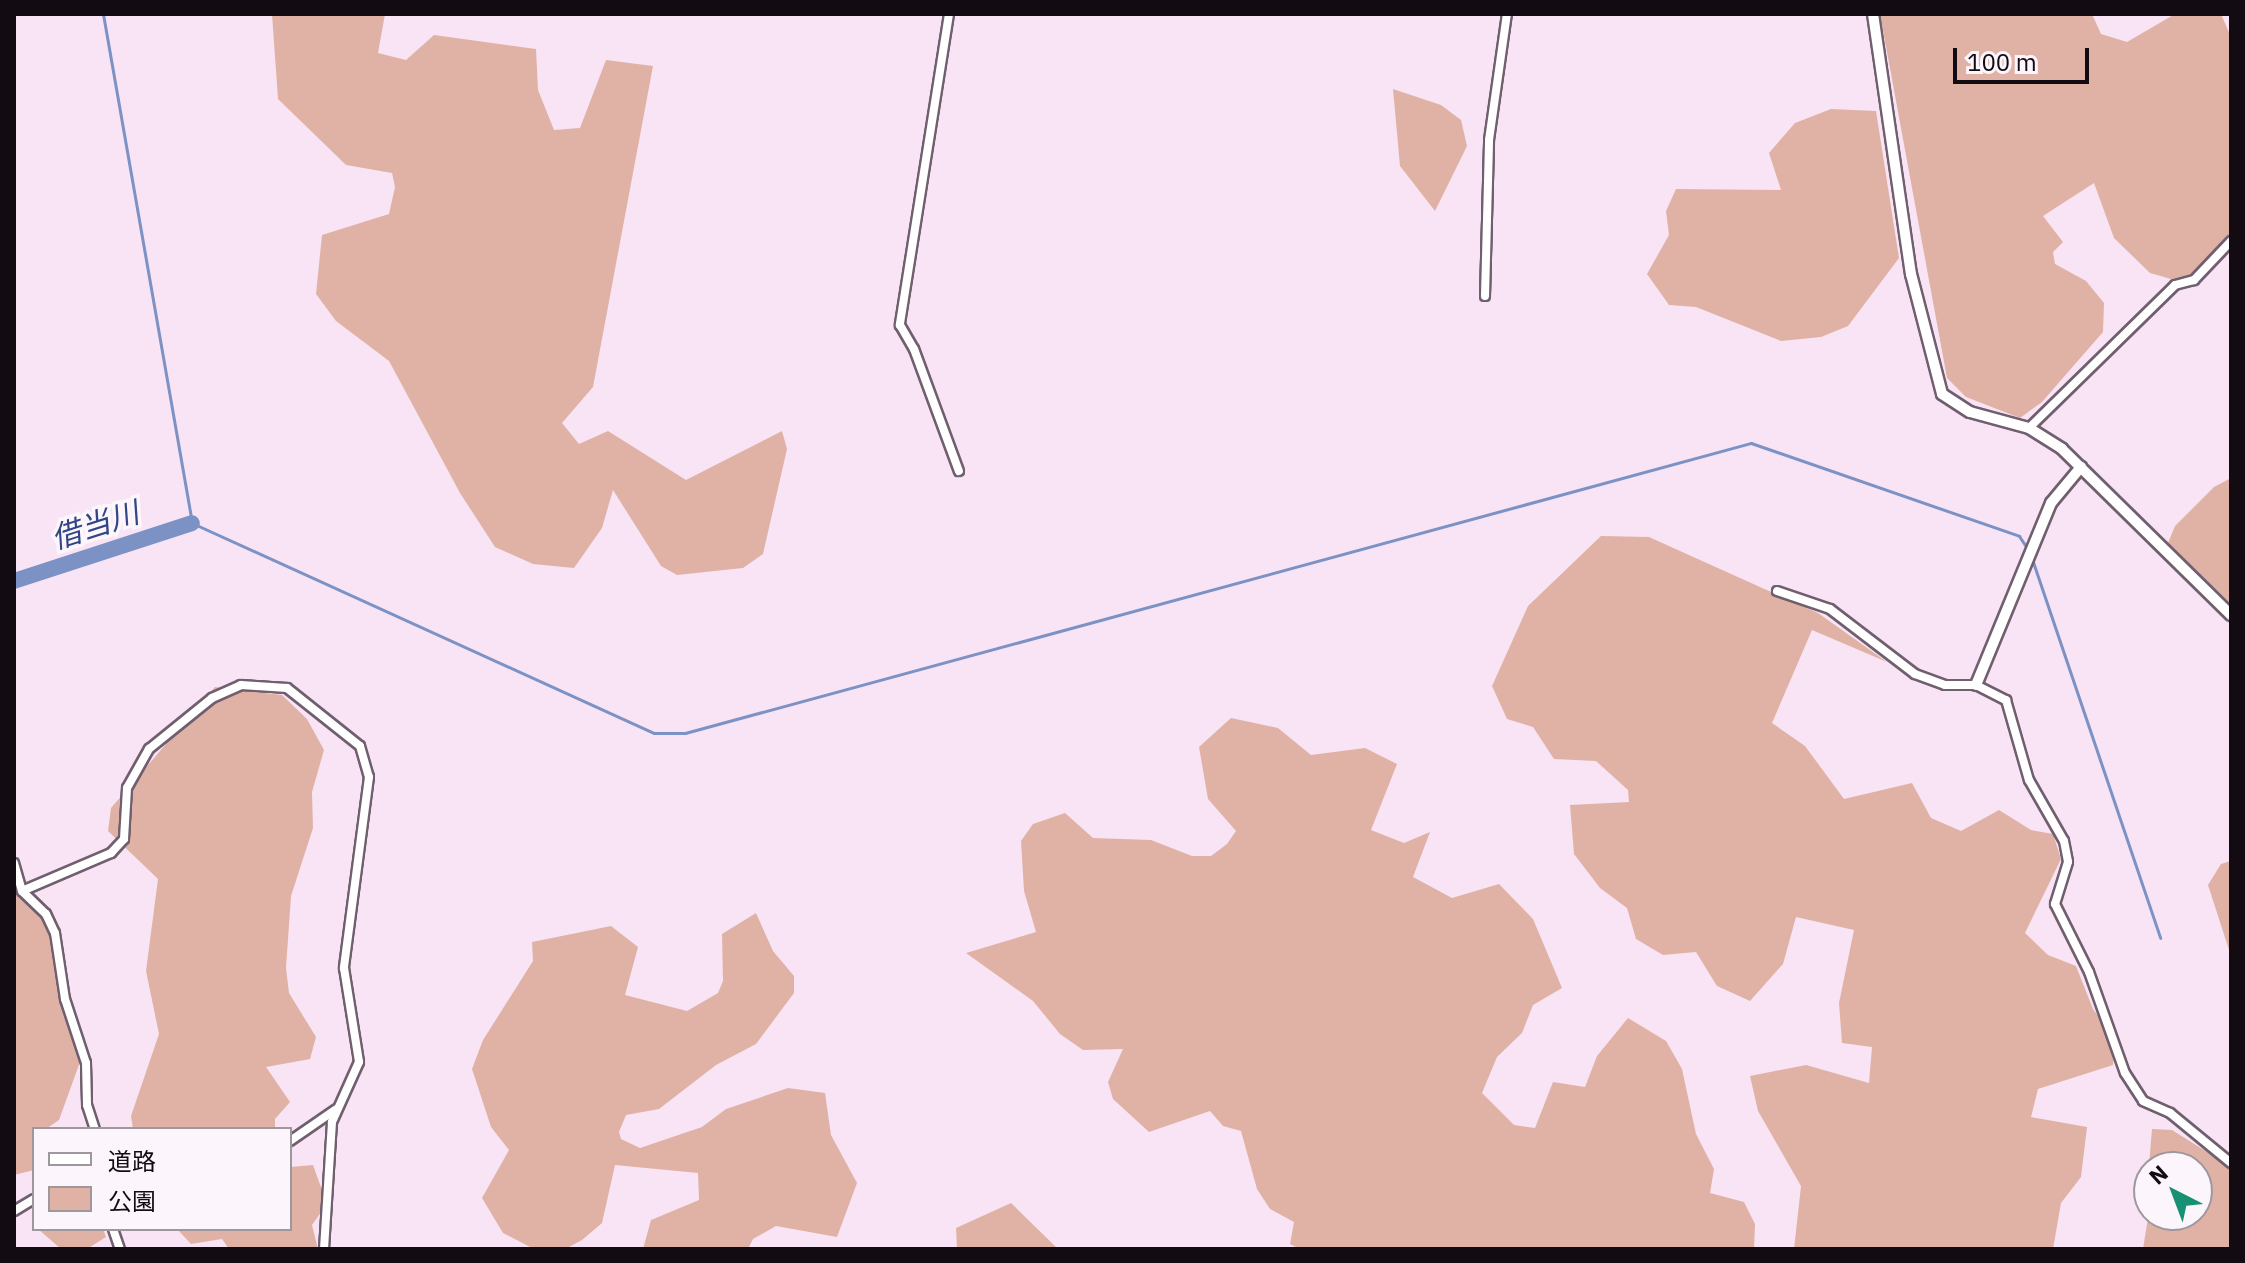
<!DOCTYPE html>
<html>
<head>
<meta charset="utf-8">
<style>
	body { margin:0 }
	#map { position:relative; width:2245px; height:1263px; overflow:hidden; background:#f8e4f5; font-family:"IBM Plex Sans","Noto Sans JP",sans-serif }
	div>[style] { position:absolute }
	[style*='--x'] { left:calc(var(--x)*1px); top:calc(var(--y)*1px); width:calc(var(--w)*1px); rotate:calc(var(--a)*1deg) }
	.green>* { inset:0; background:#e0b2a6 }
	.stream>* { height:3px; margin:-1.5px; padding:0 1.5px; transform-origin:1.5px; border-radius:1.5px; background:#7c91c4 }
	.river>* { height:16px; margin:-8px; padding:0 8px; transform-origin:8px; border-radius:8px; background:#7c91c4 }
	.roads { filter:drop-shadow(2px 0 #705f6e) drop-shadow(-2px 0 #705f6e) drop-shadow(0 2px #705f6e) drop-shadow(0 -2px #705f6e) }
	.minor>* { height:8px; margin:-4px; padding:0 4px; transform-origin:4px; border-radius:4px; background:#fff }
	.tertiary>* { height:10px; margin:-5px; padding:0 5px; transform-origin:5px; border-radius:5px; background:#fff }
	span { translate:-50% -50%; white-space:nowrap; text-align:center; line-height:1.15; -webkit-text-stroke:7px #fdf5fc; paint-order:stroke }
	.water-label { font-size:30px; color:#2f4585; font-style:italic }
	.frame { position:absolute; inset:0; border:16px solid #120b11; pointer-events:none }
	.legend { position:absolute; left:32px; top:1127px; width:260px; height:104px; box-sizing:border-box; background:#fdf5fc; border:2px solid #9f979e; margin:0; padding:10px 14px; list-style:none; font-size:24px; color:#120b11 }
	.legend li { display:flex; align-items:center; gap:16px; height:40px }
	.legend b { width:40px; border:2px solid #9f979e }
	.north { position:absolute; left:2133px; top:1151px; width:80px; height:80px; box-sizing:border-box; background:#fdf5fc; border:2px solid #9f979e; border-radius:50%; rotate:318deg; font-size:22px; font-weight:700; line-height:32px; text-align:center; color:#120b11 }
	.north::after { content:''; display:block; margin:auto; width:28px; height:36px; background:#189074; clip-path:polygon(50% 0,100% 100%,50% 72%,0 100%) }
	.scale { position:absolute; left:1953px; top:48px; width:136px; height:36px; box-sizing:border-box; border:4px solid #120b11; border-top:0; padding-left:10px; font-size:24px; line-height:28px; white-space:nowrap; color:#120b11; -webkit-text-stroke:6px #fdf5fc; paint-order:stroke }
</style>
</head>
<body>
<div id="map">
	<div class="green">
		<div style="clip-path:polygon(272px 14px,385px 14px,378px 53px,406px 60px,434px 35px,536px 49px,538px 90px,554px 130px,580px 128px,606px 60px,653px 66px,593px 387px,562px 423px,579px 444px,608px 431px,686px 480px,782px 431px,787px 449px,763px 554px,743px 568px,677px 575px,661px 566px,613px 490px,602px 528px,574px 568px,533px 564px,495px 547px,460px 493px,389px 361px,336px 321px,316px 294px,322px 235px,389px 214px,395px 187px,392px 173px,346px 165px,278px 99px)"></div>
		<div style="clip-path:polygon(1880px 14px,2092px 14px,2101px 34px,2127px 42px,2175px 14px,2221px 14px,2231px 37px,2231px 234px,2196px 271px,2178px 281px,2150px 273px,2114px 238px,2094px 183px,2043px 216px,2063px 242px,2053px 252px,2055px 264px,2086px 281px,2104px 303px,2103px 332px,2042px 402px,2020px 418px,1966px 397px,1947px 378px)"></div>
		<div style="clip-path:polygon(1393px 89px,1441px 105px,1461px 120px,1467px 146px,1435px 211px,1400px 166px)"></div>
		<div style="clip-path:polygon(1831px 109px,1876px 111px,1899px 258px,1848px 326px,1821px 337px,1781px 341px,1696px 307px,1669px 305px,1647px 274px,1669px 235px,1666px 211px,1676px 189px,1781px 190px,1769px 153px,1795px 123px)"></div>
		<div style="clip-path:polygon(2231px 478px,2231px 604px,2168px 543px,2175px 526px,2214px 487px)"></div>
		<div style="clip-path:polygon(1601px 536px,1649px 537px,1818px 613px,1887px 662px,1812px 630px,1772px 723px,1805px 746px,1844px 799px,1912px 783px,1931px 818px,1961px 831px,1999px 810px,2031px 830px,2053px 834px,2061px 859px,2025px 933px,2048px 955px,2076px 966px,2093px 1009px,2116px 1040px,2113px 1065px,2038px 1089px,2031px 1117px,2087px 1127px,2081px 1177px,2061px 1203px,2053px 1249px,1794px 1249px,1801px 1186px,1758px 1111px,1750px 1076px,1806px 1065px,1869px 1083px,1872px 1047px,1842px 1043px,1839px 1003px,1854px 930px,1796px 917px,1783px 964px,1750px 1001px,1717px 986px,1696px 952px,1663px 955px,1636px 939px,1627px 908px,1600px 888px,1574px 854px,1570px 805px,1629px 802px,1628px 790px,1596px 761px,1554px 759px,1533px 727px,1507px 719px,1492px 686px,1528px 606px)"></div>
		<div style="clip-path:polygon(215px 687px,282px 695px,307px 719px,324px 750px,312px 792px,313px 828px,291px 896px,286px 968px,289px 993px,316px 1037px,310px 1059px,266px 1067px,290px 1102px,275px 1119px,275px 1129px,133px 1129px,131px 1116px,159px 1034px,146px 971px,158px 879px,108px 831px,111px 808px)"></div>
		<div style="clip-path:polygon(1231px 718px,1278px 728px,1311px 755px,1365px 748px,1397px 764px,1371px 830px,1404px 843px,1430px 832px,1413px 877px,1452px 898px,1499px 884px,1533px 919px,1562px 988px,1533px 1005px,1522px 1033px,1497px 1057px,1482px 1093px,1514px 1125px,1535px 1128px,1553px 1082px,1585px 1087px,1597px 1056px,1628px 1018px,1666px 1041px,1682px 1069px,1696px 1134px,1714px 1169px,1710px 1193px,1744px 1202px,1755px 1224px,1754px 1249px,1300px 1249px,1290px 1244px,1294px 1222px,1270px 1209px,1257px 1189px,1241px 1131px,1223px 1126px,1210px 1111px,1149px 1132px,1113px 1099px,1108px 1082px,1123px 1049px,1083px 1050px,1060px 1034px,1033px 1001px,966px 953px,1036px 932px,1024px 891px,1021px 841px,1033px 824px,1065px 813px,1093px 838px,1151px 840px,1192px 856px,1211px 856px,1227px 844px,1236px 831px,1208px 799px,1199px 747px)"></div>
		<div style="clip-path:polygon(2231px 861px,2231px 956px,2208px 885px,2221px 864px)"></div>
		<div style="clip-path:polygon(14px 891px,36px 909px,59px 948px,80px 1062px,59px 1120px,46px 1129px,34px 1129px,34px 1170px,14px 1175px)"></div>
		<div style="clip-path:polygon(756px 913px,773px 951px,794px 976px,794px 993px,756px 1044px,716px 1065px,659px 1109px,626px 1115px,619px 1132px,621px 1139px,640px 1148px,702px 1127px,726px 1109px,788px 1088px,825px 1093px,831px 1135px,857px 1183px,837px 1237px,776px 1226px,753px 1239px,748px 1249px,643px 1249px,651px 1220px,699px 1200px,698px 1173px,615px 1165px,602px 1223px,582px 1240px,565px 1249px,534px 1249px,503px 1233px,482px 1198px,509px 1150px,491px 1127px,472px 1069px,483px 1040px,533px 961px,532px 942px,611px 926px,638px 947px,625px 995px,687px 1011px,718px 993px,723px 981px,722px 934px)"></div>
		<div style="clip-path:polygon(2152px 1129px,2172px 1130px,2231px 1167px,2231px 1249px,2143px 1249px,2149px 1211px,2149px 1215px,2197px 1215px,2197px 1167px,2149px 1167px,2147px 1189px)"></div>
		<div style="clip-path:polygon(313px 1165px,327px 1204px,312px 1225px,318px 1249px,229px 1249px,222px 1239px,191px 1244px,177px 1229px,290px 1229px,290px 1167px)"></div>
		<div style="clip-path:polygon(1011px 1203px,1058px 1249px,957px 1249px,956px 1228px)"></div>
		<div style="clip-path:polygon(38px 1229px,103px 1229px,106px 1237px,87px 1249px,61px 1249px)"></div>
	</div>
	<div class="stream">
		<div style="--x:103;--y:14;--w:517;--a:80.08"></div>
		<div style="--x:192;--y:523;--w:507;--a:24.44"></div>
		<div style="--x:654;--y:733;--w:31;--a:0"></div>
		<div style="--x:685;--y:733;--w:1105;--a:-15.22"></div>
		<div style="--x:1751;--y:443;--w:284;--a:19.1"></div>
		<div style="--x:2019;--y:536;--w:14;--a:56"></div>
		<div style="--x:2032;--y:559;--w:400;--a:71.3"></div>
	</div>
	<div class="river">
		<div style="--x:14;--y:581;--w:187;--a:-18"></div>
	</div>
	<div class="roads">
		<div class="minor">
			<div style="--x:949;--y:14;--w:315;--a:99"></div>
			<div style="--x:900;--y:325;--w:28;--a:60"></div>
			<div style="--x:914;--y:349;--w:130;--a:69.8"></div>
			<div style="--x:1485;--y:296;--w:156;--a:-88.5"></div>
			<div style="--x:1489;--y:140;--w:127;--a:-81.9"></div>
			<div style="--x:2029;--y:428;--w:204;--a:-44.4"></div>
			<div style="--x:2175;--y:285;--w:20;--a:-15"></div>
			<div style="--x:2194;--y:280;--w:54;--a:-46.5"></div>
			<div style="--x:1777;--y:591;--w:56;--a:18.8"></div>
			<div style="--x:1830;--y:609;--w:107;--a:37.4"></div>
			<div style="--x:1915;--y:674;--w:32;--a:20"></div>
			<div style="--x:1945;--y:685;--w:31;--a:0"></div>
			<div style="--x:1976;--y:685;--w:34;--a:27"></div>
			<div style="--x:2006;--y:700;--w:83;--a:74"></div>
			<div style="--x:2029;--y:780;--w:70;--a:60.2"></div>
			<div style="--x:2064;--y:841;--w:21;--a:79"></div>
			<div style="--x:2068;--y:862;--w:44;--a:107.2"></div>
			<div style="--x:2055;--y:904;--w:76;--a:63.4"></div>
			<div style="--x:2089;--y:972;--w:107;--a:70.4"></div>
			<div style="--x:2125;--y:1073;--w:33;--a:57"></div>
			<div style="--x:2143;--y:1101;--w:30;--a:24"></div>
			<div style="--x:2170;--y:1113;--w:79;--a:39.3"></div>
			<div style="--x:14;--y:863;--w:29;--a:74"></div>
			<div style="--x:22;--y:891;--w:33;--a:44"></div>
			<div style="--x:46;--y:914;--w:21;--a:65"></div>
			<div style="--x:55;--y:933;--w:67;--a:81.4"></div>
			<div style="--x:65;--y:999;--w:67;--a:71.8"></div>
			<div style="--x:86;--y:1063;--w:42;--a:88.6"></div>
			<div style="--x:87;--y:1105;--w:25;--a:72"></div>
			<div style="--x:22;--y:891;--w:97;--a:-23.1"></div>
			<div style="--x:111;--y:853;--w:19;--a:-47"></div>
			<div style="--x:124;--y:839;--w:51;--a:-86.6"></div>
			<div style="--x:127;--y:788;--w:45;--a:-60.6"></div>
			<div style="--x:149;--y:749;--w:81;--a:-39"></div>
			<div style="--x:212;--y:698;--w:32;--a:-24"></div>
			<div style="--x:241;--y:685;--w:46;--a:3.7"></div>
			<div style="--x:287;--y:688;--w:93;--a:38.5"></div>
			<div style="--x:360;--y:746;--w:32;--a:74"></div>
			<div style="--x:369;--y:777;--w:193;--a:97.5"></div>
			<div style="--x:344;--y:968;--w:95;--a:80.9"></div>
			<div style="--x:359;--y:1062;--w:66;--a:114.2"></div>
			<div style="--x:332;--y:1122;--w:127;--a:93.6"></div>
			<div style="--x:290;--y:1141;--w:55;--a:-34.6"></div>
			<div style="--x:14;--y:1211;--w:23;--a:-31"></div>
			<div style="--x:113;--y:1229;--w:21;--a:71"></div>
		</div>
		<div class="tertiary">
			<div style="--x:1873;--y:14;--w:263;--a:81.7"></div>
			<div style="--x:1911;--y:274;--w:124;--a:75.5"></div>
			<div style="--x:1942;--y:394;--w:33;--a:33"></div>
			<div style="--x:1970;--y:412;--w:61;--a:15.2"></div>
			<div style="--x:2029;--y:428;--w:39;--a:32"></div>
			<div style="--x:2062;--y:449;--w:237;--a:44.5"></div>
			<div style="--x:1976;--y:685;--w:197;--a:-67.6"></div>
			<div style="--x:2051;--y:503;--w:47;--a:-50.2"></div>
		</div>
	</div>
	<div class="water-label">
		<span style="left:95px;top:525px;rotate:-18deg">借当川</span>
	</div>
	<div class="frame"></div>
	<ul class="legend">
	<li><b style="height:10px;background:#fff"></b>道路</li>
	<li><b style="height:22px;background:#e0b2a6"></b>公園</li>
	</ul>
	<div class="north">N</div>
	<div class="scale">100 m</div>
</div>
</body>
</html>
